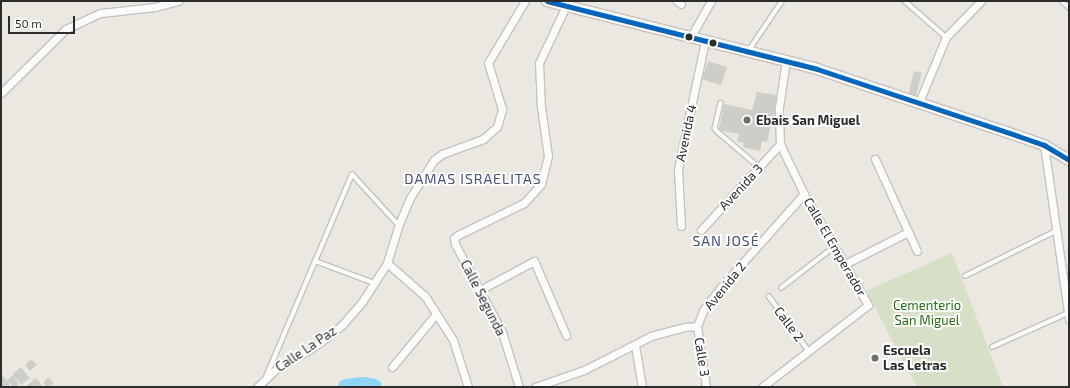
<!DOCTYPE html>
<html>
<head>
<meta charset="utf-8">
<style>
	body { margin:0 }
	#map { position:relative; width:1070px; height:388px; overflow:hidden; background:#ebe7e1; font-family:"Exo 2",sans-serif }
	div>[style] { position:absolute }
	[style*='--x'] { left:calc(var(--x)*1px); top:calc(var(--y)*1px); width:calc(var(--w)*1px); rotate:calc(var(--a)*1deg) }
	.cemetery>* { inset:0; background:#d6e0c7 }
	.river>* { height:16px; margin:-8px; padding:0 8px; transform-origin:8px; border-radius:8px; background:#8dd5f3 }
	.building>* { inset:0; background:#cfcdc8; transform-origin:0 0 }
	.roads { filter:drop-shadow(1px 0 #c4c3c3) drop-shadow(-1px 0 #c4c3c3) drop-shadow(0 1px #c4c3c3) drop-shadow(0 -1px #c4c3c3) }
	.service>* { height:3.5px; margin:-1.75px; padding:0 1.75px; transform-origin:1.75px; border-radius:1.75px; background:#fcfbfa }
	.minor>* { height:7px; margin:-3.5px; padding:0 3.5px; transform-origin:3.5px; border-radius:3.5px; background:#fcfbfa }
	.secondary>* { height:10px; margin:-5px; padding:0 5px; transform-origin:5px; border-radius:5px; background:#fcfbfa }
	.bus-1>* { height:5px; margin:-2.5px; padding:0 2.5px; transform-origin:2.5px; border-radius:2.5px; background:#0065bd }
	.dots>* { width:11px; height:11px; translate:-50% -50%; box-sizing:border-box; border:2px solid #fff; border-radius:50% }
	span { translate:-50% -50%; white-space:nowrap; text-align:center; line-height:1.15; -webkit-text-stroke:4px #fff; paint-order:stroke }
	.poi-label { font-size:13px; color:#2c2c2c; font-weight:700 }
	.left { translate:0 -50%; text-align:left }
	.street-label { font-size:13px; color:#2c2c2c }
	.park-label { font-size:13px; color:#237113 }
	.neighbourhood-label { font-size:14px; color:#474f81; letter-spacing:1px }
	.frame { position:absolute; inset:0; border:2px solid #2c2c2c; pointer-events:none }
	.scale { position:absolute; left:8px; top:16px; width:67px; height:18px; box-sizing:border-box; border:2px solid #2c2c2c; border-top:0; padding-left:5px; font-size:12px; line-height:14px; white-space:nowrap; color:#2c2c2c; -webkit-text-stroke:3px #fff; paint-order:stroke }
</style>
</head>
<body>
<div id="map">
	<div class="cemetery">
		<div style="clip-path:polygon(952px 253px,1003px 387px,917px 387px,866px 291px)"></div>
	</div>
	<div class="river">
		<div style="--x:346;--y:387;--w:17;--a:-7"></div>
		<div style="--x:363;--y:385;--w:11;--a:10"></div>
	</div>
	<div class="building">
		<div style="left:708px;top:61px;width:20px;height:19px;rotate:18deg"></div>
		<div style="left:914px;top:71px;width:8px;height:23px;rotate:14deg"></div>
		<div style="clip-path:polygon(757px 92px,776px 95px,775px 110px,767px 142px,762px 141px,760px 151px,743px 147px,744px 143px,737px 141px,739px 134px,719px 130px,724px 104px,752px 110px)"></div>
		<div style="clip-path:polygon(31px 359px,37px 365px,30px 371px,25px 365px)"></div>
		<div style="left:21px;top:367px;width:14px;height:11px;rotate:51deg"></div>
		<div style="clip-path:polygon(1px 373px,9px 383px,9px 387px,1px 387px)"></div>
		<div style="clip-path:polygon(13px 375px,19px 384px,15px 387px,13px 387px,7px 380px)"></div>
		<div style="clip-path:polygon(49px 377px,54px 384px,47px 387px,43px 382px)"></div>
		<div style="clip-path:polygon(36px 378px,43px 387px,25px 387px)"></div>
	</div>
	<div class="roads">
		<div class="service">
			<div style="--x:905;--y:1;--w:55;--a:41.3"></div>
			<div style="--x:1062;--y:1;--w:9;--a:41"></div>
			<div style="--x:749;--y:50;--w:59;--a:-56"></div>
			<div style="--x:721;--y:103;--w:26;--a:103"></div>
			<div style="--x:715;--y:128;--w:4;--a:56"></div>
			<div style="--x:717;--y:131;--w:55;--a:40.6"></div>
			<div style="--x:315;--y:261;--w:63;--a:20.4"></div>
			<div style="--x:965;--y:276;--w:102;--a:-26.3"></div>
			<div style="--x:781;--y:288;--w:67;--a:-37.7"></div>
			<div style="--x:769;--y:296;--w:68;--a:54"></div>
			<div style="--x:992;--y:347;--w:83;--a:-24.1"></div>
			<div style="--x:266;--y:377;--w:220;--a:-67"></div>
			<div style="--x:352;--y:174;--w:68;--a:47.4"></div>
		</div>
		<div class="minor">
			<div style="--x:677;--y:1;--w:5;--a:37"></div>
			<div style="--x:690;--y:38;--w:43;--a:-60.4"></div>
			<div style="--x:1;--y:93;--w:91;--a:-44.6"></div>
			<div style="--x:66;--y:29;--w:38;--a:-25"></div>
			<div style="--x:101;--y:13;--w:54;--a:-6.3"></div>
			<div style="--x:155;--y:7;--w:24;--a:-15"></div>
			<div style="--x:919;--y:102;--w:70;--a:-67.4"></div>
			<div style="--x:946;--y:37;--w:50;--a:-45.8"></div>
			<div style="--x:1044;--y:145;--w:176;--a:81.8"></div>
			<div style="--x:875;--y:159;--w:101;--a:65.5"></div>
			<div style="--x:681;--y:226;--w:57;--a:-93"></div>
			<div style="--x:678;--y:169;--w:131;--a:-78.1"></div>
			<div style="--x:701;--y:230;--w:117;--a:-47.4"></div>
			<div style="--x:387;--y:263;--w:50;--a:41"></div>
			<div style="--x:425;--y:296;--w:52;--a:57.5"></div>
			<div style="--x:453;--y:340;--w:49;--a:72.3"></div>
			<div style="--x:845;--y:264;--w:71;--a:-26.9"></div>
			<div style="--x:480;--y:290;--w:61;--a:-28.2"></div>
			<div style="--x:534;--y:261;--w:81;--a:66.6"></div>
			<div style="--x:697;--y:326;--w:18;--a:-68"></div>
			<div style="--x:704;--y:309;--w:28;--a:-52"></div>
			<div style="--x:721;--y:287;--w:125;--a:-48.3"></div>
			<div style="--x:697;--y:326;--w:62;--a:81.6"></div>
			<div style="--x:635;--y:345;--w:43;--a:80.5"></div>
			<div style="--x:392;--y:367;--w:69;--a:-50.3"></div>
			<div style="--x:257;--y:387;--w:26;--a:-43"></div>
			<div style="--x:276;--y:369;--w:17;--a:-36"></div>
			<div style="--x:290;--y:359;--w:17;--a:-24"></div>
			<div style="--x:306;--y:352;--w:24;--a:-35"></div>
			<div style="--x:326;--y:338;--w:21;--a:-39"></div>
			<div style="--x:342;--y:325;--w:30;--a:-49"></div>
			<div style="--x:362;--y:302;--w:46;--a:-57.3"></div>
			<div style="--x:387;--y:263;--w:41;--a:-72.9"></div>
			<div style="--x:399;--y:224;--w:28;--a:-67"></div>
			<div style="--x:410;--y:198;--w:45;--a:-57.7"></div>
			<div style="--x:434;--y:160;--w:10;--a:-37"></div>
			<div style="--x:442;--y:154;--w:44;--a:-20.1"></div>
			<div style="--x:483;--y:139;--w:18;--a:-41"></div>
			<div style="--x:497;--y:127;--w:19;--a:-74"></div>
			<div style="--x:502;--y:109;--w:48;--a:-106.9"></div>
			<div style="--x:488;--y:63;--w:72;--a:-59.2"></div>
			<div style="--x:519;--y:387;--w:58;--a:-107.2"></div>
			<div style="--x:502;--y:332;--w:100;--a:-118.1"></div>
			<div style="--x:455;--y:244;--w:6;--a:-99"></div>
			<div style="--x:454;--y:238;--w:5;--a:-37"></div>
			<div style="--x:458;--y:235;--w:73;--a:-25.9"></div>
			<div style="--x:524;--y:203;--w:25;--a:-48"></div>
			<div style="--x:541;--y:184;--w:29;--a:-76"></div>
			<div style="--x:548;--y:156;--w:49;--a:-98.1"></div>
			<div style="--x:541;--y:107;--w:44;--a:-92.6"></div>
			<div style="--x:539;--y:63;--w:63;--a:-64.7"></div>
			<div style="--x:535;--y:387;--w:52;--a:-19.1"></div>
			<div style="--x:584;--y:370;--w:75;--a:-26.9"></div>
			<div style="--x:651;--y:336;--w:35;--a:-15"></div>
			<div style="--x:685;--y:327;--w:12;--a:-5"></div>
			<div style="--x:762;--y:387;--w:134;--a:-37.7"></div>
			<div style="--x:868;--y:305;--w:128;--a:-120"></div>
			<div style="--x:804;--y:194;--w:55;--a:-115.6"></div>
			<div style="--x:780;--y:144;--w:37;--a:-92"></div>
			<div style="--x:779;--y:107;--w:48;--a:-81.5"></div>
		</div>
		<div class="secondary">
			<div style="--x:547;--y:1;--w:278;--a:14.1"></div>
			<div style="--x:817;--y:69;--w:212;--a:18.4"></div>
			<div style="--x:1018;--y:136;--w:28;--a:19"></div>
			<div style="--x:1044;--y:145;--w:29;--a:31"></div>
		</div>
	</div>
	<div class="bus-1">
		<div style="--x:547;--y:1;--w:278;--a:14.1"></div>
		<div style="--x:817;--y:69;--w:212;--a:18.4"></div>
		<div style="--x:1018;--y:136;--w:28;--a:19"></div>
		<div style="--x:1044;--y:145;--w:29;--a:31"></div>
	</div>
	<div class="dots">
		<div style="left:689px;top:37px;background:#2c2c2c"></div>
		<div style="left:713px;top:43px;background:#2c2c2c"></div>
		<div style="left:747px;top:120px;background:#6f6d6b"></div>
		<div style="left:875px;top:358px;background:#6f6d6b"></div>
	</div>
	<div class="poi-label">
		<span class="left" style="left:756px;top:120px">Ebais San Miguel</span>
		<span class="left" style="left:883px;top:358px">Escuela<br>Las Letras</span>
	</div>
	<div class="street-label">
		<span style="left:686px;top:133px;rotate:-78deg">Avenida 4</span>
		<span style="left:741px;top:187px;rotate:-47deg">Avenida 3</span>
		<span style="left:835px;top:247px;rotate:60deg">Calle El Emperador</span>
		<span style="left:725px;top:286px;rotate:-51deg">Avenida 2</span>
		<span style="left:483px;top:298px;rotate:63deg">Calle Segunda</span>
		<span style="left:789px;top:324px;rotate:53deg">Calle 2</span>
		<span style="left:306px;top:349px;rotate:-34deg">Calle La Paz</span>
		<span style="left:702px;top:357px;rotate:81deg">Calle 3</span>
	</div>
	<div class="park-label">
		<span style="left:927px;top:313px">Cementerio<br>San Miguel</span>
	</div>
	<div class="neighbourhood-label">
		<span style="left:473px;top:179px">DAMAS ISRAELITAS</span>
		<span style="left:726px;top:241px">SAN JOSÉ</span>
	</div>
	<div class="frame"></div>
	<div class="scale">50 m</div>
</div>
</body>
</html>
